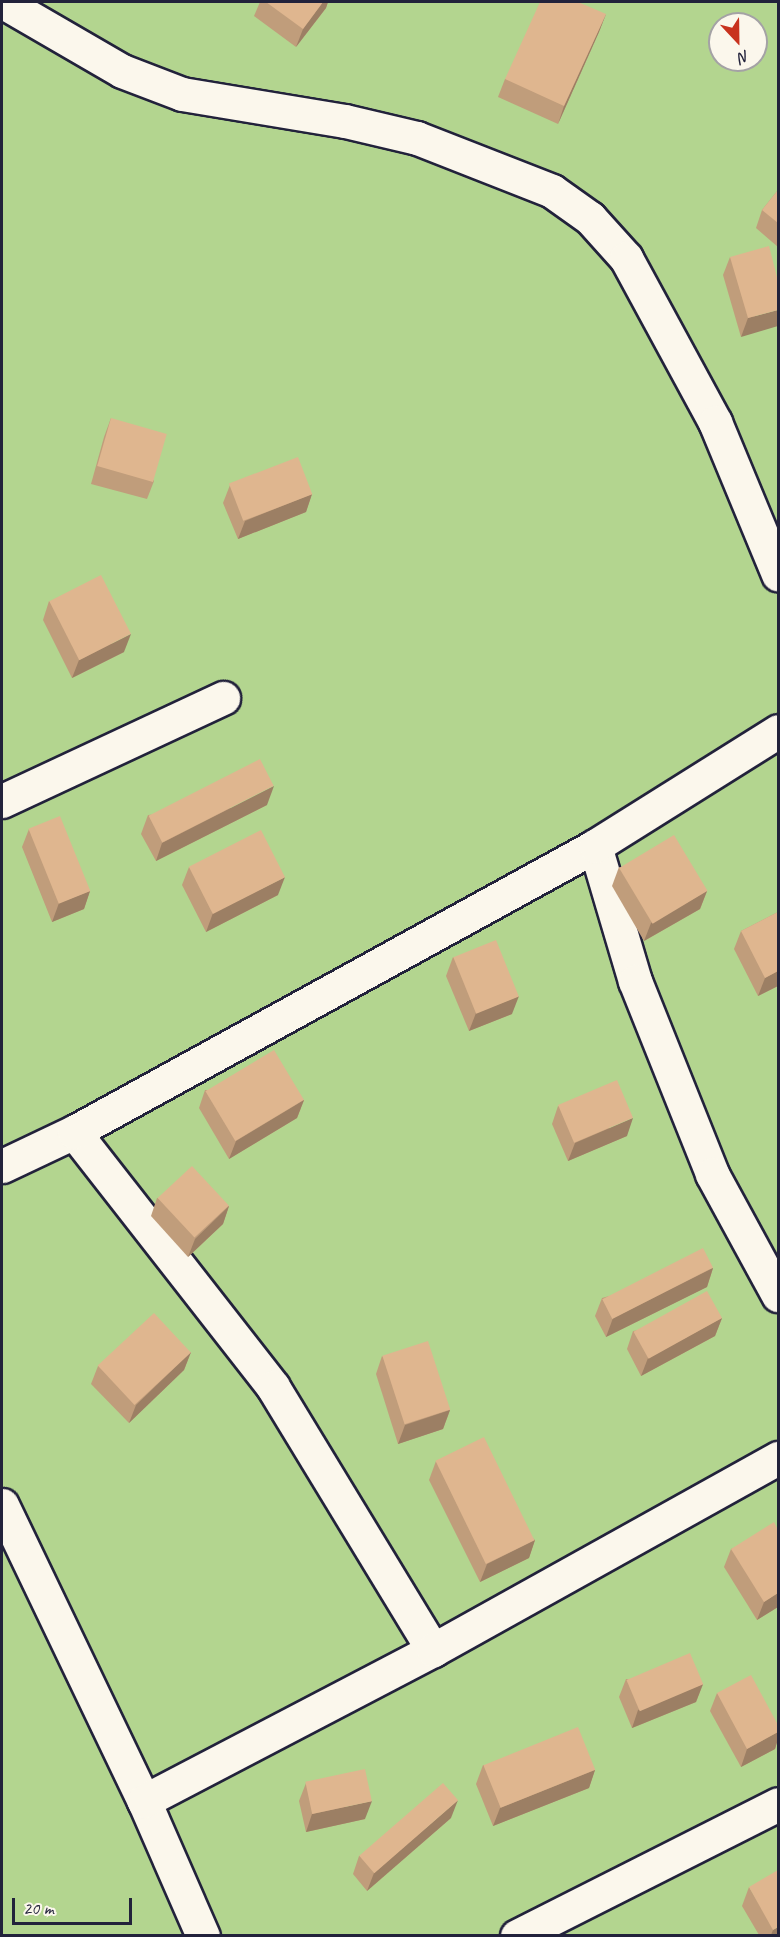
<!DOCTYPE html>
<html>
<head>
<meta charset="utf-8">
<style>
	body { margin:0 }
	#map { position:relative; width:780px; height:1937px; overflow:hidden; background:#f5ead9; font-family:Caveat,sans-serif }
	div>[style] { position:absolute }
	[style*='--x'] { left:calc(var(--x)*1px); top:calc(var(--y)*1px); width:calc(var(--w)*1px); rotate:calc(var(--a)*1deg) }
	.green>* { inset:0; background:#b3d58f }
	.roads { filter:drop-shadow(2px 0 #22223b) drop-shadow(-2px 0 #22223b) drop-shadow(0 2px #22223b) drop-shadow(0 -2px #22223b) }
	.minor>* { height:33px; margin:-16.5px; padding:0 16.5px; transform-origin:16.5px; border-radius:16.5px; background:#fbf7ec }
	.wall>* { inset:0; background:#c09d7b }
	.shaded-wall>* { inset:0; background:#9c7f64 }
	.building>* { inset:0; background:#dfb68f; transform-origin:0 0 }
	span { translate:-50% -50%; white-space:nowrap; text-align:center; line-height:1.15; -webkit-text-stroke:4.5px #fbf7ec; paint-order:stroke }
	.frame { position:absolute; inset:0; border:3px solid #22223b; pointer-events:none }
	.north { position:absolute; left:708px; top:12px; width:60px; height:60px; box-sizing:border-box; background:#fbf7ec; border:2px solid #a4a2a5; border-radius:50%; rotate:158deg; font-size:16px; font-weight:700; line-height:24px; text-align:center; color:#22223b }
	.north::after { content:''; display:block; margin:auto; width:21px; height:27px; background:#c8321e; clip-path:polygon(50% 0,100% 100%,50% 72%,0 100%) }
	.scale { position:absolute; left:12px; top:1898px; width:120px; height:27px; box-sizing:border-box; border:3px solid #22223b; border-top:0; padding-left:8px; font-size:18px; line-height:21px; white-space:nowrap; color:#22223b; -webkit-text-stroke:4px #fbf7ec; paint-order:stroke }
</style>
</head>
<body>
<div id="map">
	<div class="green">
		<div style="clip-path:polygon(evenodd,2px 2px,778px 2px,778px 1935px,2px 1935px,2px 2px,720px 24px,756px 24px,756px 60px,720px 60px,720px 24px)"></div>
	</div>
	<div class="roads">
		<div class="minor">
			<div style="--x:10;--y:6;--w:129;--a:30.1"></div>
			<div style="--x:122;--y:71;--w:64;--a:21"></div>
			<div style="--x:182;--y:94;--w:165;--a:9.4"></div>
			<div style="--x:345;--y:121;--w:74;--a:13.3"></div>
			<div style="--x:417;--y:138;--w:145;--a:21.4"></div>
			<div style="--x:552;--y:191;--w:47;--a:35.4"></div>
			<div style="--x:590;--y:218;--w:54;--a:48"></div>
			<div style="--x:626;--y:258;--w:187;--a:61.5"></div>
			<div style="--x:715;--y:422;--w:165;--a:67.5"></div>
			<div style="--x:2;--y:801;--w:244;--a:-25"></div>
			<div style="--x:595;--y:846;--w:141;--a:73.5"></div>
			<div style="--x:635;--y:981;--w:208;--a:68.2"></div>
			<div style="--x:712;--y:1174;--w:138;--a:61.4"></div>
			<div style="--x:74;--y:1132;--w:323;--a:52"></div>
			<div style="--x:273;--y:1387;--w:308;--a:58.7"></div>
			<div style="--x:2;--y:1166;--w:80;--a:-25.3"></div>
			<div style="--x:74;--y:1132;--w:594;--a:-28.76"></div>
			<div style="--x:595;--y:846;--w:216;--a:-32.1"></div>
			<div style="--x:2;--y:1505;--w:328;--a:64.4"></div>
			<div style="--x:144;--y:1801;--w:147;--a:66.4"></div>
			<div style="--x:144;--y:1801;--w:326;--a:-27.6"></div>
			<div style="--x:433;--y:1650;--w:395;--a:-29.1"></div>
			<div style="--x:517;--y:1936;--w:292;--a:-26.8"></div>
		</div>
	</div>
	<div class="wall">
		<div style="clip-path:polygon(260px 2px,328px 2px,326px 8px,296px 47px,254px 16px)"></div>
		<div style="clip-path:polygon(606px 14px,599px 32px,558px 124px,498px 97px,505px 79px)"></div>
		<div style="clip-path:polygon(778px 190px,778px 247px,756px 228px,762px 210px)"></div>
		<div style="clip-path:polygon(730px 257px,778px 281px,741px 337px,723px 275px)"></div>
		<div style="clip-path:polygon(111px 418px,154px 481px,147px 499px,91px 484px,104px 437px)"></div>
		<div style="clip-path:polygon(230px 485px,312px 494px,306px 512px,238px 539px,223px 503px)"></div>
		<div style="clip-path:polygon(49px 601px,124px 652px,72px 678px,43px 620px)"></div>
		<div style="clip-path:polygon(267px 805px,156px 861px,141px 834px,148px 815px)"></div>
		<div style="clip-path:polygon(29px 829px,90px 891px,84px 909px,52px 922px,22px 847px)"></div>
		<div style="clip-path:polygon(189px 867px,278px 895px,206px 932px,182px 885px)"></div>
		<div style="clip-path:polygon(619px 867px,707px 891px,700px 909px,644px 941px,612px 886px)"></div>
		<div style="clip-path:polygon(778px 912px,778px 986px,758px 996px,734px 949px,741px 931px)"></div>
		<div style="clip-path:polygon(453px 957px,512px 1014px,469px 1031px,446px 976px)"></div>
		<div style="clip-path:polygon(205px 1090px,304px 1100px,297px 1118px,229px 1159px,199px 1108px)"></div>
		<div style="clip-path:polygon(558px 1106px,627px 1136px,568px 1161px,552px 1124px)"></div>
		<div style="clip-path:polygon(157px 1198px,229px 1206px,223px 1224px,188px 1257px,151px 1216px)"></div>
		<div style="clip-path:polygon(713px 1268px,707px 1287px,606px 1337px,595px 1316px,602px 1298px)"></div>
		<div style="clip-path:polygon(722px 1318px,715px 1336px,641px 1376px,627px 1349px,633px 1331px)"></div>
		<div style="clip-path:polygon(191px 1352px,184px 1370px,129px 1423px,91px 1384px,98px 1366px)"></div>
		<div style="clip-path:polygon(382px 1356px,450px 1410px,443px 1429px,398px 1444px,376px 1374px)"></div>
		<div style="clip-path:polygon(436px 1461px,535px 1540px,529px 1558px,480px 1582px,429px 1480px)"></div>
		<div style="clip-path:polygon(778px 1530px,778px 1607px,757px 1620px,724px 1567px,731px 1549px)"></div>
		<div style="clip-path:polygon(626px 1679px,703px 1684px,696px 1702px,632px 1728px,619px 1697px)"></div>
		<div style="clip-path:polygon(717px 1693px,778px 1725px,778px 1739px,775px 1749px,741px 1767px,710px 1711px)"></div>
		<div style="clip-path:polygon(483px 1765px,595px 1770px,589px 1788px,493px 1826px,476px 1784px)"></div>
		<div style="clip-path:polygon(306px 1783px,365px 1819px,306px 1832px,299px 1801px)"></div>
		<div style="clip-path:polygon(451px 1818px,367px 1891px,353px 1874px,359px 1856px)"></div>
		<div style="clip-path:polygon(749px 1887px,778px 1935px,759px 1935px,742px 1906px)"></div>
	</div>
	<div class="shaded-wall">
		<div style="clip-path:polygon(323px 2px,328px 2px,326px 8px,296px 47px,303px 29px)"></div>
		<div style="clip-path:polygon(606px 14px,599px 32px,558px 124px,564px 106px)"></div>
		<div style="clip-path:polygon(778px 310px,778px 326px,741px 337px,748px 318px)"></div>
		<div style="clip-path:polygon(312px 494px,306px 512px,238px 539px,245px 521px)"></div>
		<div style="clip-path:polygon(131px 634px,124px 652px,72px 678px,79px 660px)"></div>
		<div style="clip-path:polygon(274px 786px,267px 805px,156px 861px,162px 843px)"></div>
		<div style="clip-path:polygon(285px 877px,278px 895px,206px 932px,213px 913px)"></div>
		<div style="clip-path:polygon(90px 891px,84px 909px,52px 922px,59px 903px)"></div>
		<div style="clip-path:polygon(707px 891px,700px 909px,644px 941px,651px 923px)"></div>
		<div style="clip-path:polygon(778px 971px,778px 986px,758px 996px,765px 978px)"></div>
		<div style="clip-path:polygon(519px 996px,512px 1014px,469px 1031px,476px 1013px)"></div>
		<div style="clip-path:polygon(304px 1100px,297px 1118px,229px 1159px,236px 1141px)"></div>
		<div style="clip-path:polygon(633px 1118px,627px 1136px,568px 1161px,575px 1143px)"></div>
		<div style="clip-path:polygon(229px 1206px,223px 1224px,188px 1257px,195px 1239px)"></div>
		<div style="clip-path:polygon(713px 1268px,707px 1287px,606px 1337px,613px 1318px)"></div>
		<div style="clip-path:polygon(722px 1318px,715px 1336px,641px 1376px,648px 1358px)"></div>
		<div style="clip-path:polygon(191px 1352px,184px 1370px,129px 1423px,136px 1405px)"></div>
		<div style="clip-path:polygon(450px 1410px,443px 1429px,398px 1444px,405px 1425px)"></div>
		<div style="clip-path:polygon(535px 1540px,529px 1558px,480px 1582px,487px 1564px)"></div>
		<div style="clip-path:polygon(778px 1593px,778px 1607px,757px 1620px,764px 1602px)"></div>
		<div style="clip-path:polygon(703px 1684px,696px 1702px,632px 1728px,638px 1710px)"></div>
		<div style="clip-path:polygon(778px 1732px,778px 1739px,775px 1749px,741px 1767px,747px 1749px)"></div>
		<div style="clip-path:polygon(595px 1770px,589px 1788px,493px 1826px,500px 1808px)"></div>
		<div style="clip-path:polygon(458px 1800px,451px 1818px,367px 1891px,374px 1873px)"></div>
		<div style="clip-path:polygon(372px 1801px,365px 1819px,306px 1832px,312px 1814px)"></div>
		<div style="clip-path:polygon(778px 1927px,778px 1935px,771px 1935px,773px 1930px)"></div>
	</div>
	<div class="building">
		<div style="clip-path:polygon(266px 2px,323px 2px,303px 29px)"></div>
		<div style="clip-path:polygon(540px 2px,578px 2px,606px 14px,564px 106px,505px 79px)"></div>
		<div style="clip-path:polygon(778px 190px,778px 223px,762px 210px)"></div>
		<div style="clip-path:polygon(769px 246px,778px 281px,778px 310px,748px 318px,730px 257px)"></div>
		<div style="left:111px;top:418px;width:58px;height:50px;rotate:16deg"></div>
		<div style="left:298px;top:457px;width:40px;height:74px;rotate:69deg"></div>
		<div style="left:101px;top:575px;width:66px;height:58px;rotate:63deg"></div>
		<div style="left:260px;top:759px;width:30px;height:125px;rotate:63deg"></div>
		<div style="left:60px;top:816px;width:81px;height:34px;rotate:68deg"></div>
		<div style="left:261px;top:830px;width:53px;height:81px;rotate:63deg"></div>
		<div style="left:674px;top:835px;width:65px;height:64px;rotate:59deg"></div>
		<div style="clip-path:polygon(778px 912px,778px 971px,765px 978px,741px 931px)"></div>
		<div style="left:496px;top:940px;width:61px;height:46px;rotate:68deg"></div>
		<div style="left:274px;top:1050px;width:58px;height:80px;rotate:59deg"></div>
		<div style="left:617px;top:1080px;width:41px;height:64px;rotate:67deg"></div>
		<div style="left:192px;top:1166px;width:54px;height:47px;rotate:47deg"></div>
		<div style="left:703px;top:1248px;width:22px;height:113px;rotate:63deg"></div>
		<div style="left:707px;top:1291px;width:31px;height:84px;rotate:61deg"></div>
		<div style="left:154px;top:1313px;width:54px;height:77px;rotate:47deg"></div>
		<div style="left:428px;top:1341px;width:72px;height:48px;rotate:72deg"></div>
		<div style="left:484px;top:1437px;width:115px;height:54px;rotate:64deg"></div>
		<div style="clip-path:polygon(774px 1522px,778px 1530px,778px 1593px,764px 1602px,731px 1549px)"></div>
		<div style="left:690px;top:1653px;width:34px;height:69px;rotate:67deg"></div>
		<div style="clip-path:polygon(751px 1675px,778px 1725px,778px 1732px,747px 1749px,717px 1693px)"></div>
		<div style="left:578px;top:1727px;width:46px;height:102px;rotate:68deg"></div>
		<div style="left:365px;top:1769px;width:33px;height:61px;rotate:78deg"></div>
		<div style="left:443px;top:1783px;width:23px;height:111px;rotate:49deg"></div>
		<div style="clip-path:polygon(778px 1870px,778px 1927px,773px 1930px,749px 1887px)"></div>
	</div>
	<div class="frame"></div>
	<div class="north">N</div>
	<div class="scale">20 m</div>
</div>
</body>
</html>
